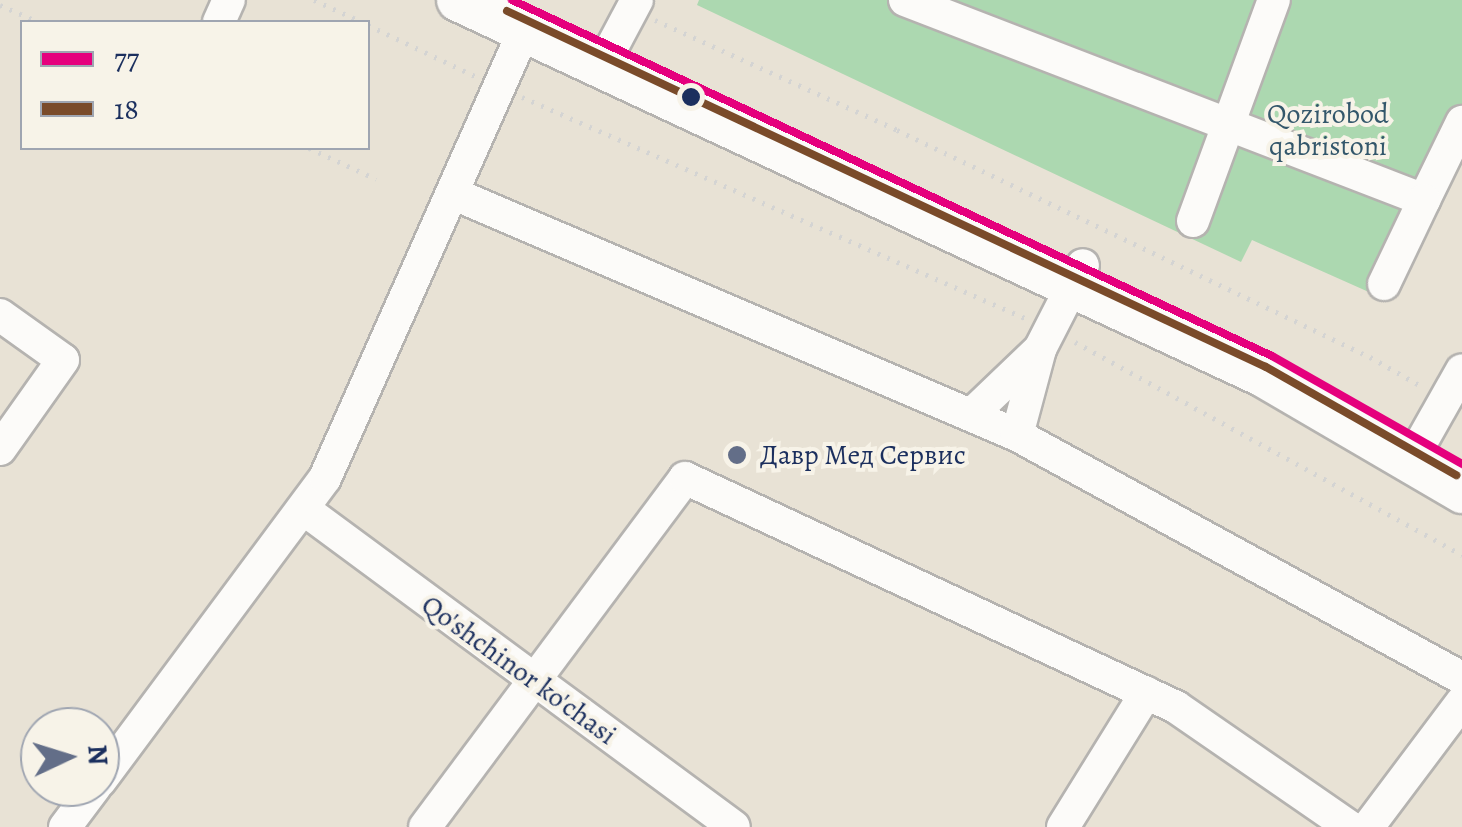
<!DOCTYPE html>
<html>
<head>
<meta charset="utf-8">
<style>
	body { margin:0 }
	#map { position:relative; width:1462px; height:827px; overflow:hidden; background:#e8e2d5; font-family:Alegreya,serif }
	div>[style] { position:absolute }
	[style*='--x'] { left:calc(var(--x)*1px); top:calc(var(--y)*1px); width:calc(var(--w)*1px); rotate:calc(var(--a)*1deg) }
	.green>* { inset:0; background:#acd8b0 }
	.path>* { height:5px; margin-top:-2.5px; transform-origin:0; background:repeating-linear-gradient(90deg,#d4d4d3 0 2.5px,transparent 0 10.5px) }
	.roads { filter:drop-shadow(2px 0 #b5b3b0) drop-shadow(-2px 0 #b5b3b0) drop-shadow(0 2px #b5b3b0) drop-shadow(0 -2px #b5b3b0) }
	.minor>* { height:32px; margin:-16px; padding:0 16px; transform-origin:16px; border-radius:16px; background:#fcfbf9 }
	.major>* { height:42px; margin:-21px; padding:0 21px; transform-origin:21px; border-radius:21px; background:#fcfbf9 }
	.bus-1>* { height:8px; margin:-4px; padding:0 4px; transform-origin:4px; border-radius:4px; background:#e5007d }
	.bus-2>* { height:8px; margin:-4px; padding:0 4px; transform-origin:4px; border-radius:4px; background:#7a4b2a }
	.dots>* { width:28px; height:28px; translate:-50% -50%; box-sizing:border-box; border:5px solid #f7f3e8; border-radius:50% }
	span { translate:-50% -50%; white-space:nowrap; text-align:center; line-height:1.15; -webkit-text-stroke:8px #f7f3e8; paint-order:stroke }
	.park-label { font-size:28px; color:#33576b }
	.poi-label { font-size:28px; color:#1b2f5e }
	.left { translate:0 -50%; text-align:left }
	.street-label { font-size:28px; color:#1b2f5e }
	.legend { position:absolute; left:20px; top:20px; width:350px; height:130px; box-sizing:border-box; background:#f7f3e8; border:2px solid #9fa5b1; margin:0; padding:12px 18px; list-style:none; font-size:30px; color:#1b2f5e }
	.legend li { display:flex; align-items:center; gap:20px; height:50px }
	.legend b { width:50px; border:2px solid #9fa5b1 }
	.north { position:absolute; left:20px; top:707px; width:100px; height:100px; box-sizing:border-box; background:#f7f3e8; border:2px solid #9fa5b1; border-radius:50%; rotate:86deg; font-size:28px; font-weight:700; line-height:40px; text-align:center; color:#1b2f5e }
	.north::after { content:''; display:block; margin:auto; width:35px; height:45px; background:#636e88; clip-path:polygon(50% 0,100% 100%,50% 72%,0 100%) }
</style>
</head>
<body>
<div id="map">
	<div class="green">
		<div style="clip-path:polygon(699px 0,1462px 0,1462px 150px,1389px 301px,1252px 240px,1241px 262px,697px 5px)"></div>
	</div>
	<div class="path">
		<div style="--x:314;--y:0;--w:53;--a:24.6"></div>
		<div style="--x:0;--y:5;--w:43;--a:23.6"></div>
		<div style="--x:655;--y:20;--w:266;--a:24.4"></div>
		<div style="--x:897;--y:130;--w:525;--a:25.64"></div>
		<div style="--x:1370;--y:357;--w:59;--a:29.6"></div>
		<div style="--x:368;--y:25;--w:119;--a:25.5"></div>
		<div style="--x:522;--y:97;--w:549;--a:23.72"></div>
		<div style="--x:309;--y:148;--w:74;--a:24.8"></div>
		<div style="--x:1075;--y:342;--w:442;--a:28.8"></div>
	</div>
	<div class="roads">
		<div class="minor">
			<div style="--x:905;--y:0;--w:556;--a:21.07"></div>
			<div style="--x:1424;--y:200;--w:87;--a:-64"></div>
			<div style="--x:219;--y:22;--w:24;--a:-66"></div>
			<div style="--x:612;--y:47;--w:53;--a:-62"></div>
			<div style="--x:452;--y:193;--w:615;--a:23.19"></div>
			<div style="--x:1017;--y:435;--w:507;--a:28.64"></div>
			<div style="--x:1193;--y:221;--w:235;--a:-69.9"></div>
			<div style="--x:1384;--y:284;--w:93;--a:-64.5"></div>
			<div style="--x:0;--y:315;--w:77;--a:35.5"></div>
			<div style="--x:63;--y:360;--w:109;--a:125.3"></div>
			<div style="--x:972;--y:414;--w:94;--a:-43.7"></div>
			<div style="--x:1017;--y:435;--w:89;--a:-75"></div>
			<div style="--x:1040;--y:349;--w:94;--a:-62.9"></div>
			<div style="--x:1422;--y:441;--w:81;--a:-60.6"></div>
			<div style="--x:305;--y:510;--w:533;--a:36.46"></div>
			<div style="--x:100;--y:781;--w:377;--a:-53.4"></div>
			<div style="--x:325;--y:478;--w:489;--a:-66"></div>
			<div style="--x:65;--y:827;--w:50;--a:-53.1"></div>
			<div style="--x:425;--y:827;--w:435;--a:-53.3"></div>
			<div style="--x:685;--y:478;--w:542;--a:25"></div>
			<div style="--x:1176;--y:707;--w:211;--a:34.6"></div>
			<div style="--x:1063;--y:827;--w:158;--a:-58.2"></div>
			<div style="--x:1368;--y:827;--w:156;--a:-53.1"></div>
		</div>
		<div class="major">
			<div style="--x:458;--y:0;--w:887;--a:25.01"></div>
			<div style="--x:1262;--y:375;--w:232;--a:30.3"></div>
		</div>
	</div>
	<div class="bus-1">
		<div style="--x:512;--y:0;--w:839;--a:25.1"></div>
		<div style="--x:1272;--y:356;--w:219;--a:29.6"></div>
	</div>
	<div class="bus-2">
		<div style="--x:507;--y:11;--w:838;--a:25.13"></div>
		<div style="--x:1266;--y:367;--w:219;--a:29.6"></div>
	</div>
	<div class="dots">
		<div style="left:691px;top:97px;background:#1b2f5e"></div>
		<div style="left:737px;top:455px;background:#636e88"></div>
	</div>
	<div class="park-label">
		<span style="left:1328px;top:130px">Qozirobod<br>qabristoni</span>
	</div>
	<div class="poi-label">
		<span class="left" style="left:760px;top:455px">Давр Мед Сервис</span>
	</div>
	<div class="street-label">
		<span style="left:519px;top:670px;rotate:36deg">Qo'shchinor ko'chasi</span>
	</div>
	<ul class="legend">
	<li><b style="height:12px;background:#e5007d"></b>77</li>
	<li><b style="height:12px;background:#7a4b2a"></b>18</li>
	</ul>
	<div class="north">N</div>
</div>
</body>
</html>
